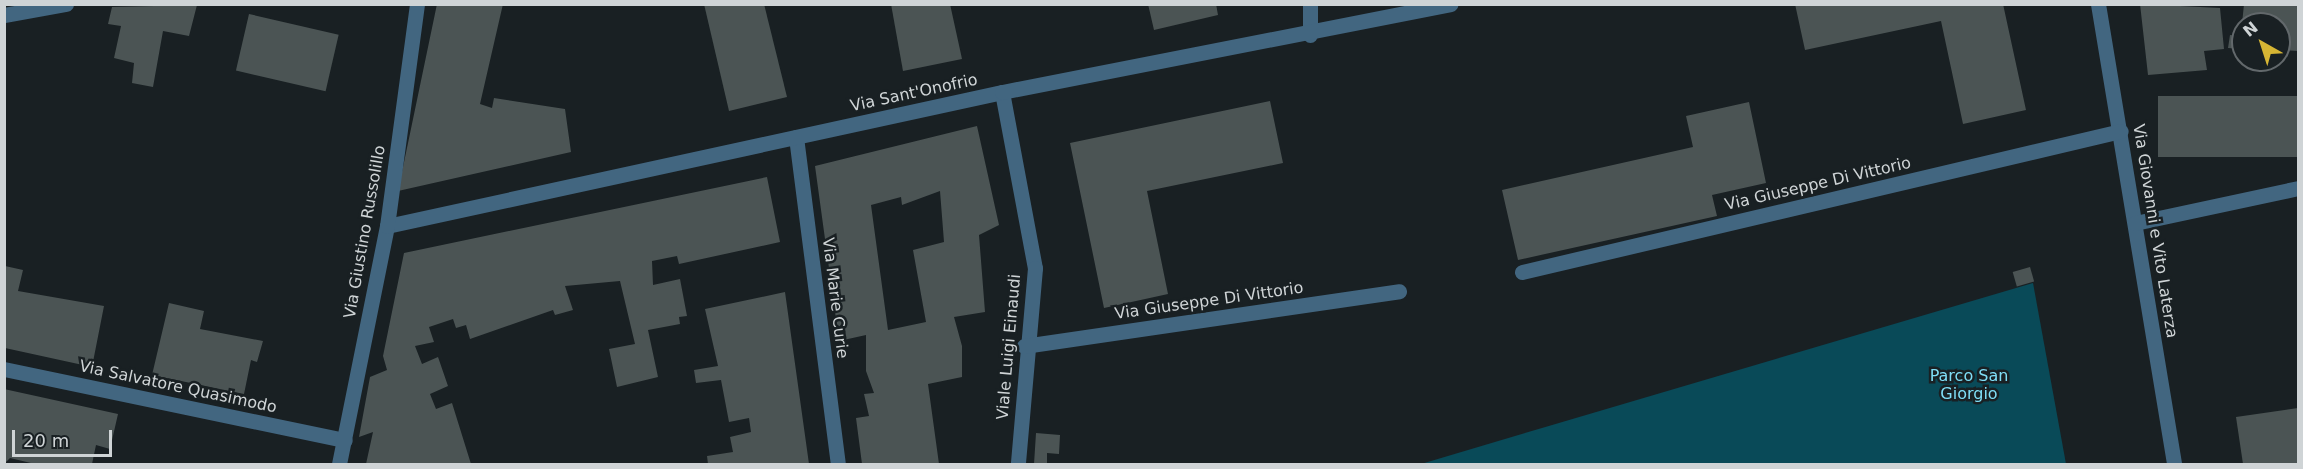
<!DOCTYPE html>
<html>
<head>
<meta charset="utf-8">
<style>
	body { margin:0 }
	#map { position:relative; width:2303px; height:469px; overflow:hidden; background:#192023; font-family:"DejaVu Sans",sans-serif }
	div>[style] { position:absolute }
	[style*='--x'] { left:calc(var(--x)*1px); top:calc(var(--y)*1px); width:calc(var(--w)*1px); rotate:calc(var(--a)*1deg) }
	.green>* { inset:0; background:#094a58 }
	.building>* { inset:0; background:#4b5454; transform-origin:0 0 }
	.minor>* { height:15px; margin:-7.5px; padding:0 7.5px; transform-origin:7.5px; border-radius:7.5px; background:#426680 }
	span { translate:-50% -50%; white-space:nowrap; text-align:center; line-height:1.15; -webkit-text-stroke:5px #192023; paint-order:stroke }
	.street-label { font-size:16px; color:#cfd4d6 }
	.park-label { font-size:16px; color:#7fdef6 }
	.frame { position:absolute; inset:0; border:6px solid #cfd4d6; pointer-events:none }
	.north { position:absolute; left:2231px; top:12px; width:60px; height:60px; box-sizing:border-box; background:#192023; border:2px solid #62686b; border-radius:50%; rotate:321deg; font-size:16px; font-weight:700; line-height:24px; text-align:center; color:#cfd4d6 }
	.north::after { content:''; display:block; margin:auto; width:21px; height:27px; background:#d6b534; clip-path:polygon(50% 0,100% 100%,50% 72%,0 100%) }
	.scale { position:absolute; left:12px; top:430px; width:100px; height:27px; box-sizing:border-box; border:3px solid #cfd4d6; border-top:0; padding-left:8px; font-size:18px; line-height:21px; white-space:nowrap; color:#cfd4d6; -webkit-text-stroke:4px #192023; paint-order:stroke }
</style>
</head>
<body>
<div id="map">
	<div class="green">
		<div style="clip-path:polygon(2033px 283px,2066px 464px,1421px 464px,1542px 428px)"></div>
	</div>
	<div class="building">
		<div style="clip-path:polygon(437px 4px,503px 4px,480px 104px,492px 108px,494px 98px,565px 109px,571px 152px,398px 191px)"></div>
		<div style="clip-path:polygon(704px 4px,764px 4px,787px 97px,729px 111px)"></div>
		<div style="clip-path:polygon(891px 4px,950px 4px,962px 59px,903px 71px)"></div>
		<div style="clip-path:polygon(1148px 4px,1216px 4px,1218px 15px,1154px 30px)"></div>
		<div style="clip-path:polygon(1795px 4px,2003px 4px,2026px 110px,1963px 124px,1941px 21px,1805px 50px)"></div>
		<div style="clip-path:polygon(2140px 4px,2220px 8px,2224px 49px,2204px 51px,2207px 70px,2148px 75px)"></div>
		<div style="clip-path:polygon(2244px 4px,2298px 4px,2298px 51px,2279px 50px,2279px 24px,2242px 24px)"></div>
		<div style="clip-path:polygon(197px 5px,189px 36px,163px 31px,153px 87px,132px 83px,134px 63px,114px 58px,121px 26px,108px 24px,112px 7px)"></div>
		<div style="left:249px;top:14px;width:92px;height:58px;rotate:13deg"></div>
		<div style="clip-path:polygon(2243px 31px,2243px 49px,2228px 48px,2230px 35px,2241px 36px)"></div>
		<div style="left:2298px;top:96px;width:61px;height:140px;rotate:90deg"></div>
		<div style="clip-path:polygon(1270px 101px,1283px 163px,1147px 191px,1168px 294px,1104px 308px,1070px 143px)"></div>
		<div style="clip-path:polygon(1749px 102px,1766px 183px,1712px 195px,1717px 216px,1518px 260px,1502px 190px,1693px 147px,1686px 116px)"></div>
		<div style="clip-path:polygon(evenodd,977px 126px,999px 225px,979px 235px,985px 312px,954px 317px,962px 346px,962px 377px,928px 384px,939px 464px,862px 464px,856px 418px,869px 416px,864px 394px,874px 393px,866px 371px,866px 335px,839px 341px,815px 166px,977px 126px,940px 191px,944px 242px,913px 250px,926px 322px,888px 330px,871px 205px,901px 197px,902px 205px,940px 191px)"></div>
		<div style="clip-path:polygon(767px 177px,780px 242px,679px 264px,677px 256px,652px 261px,653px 285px,680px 279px,687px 316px,679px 317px,680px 324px,648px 330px,658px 377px,617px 387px,609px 349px,635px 344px,620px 281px,565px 286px,573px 310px,555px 315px,553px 310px,470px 339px,466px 325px,456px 328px,453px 319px,429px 327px,434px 342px,415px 346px,422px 364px,438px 357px,448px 386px,430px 394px,436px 409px,452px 403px,471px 464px,366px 464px,373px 432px,359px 437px,370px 377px,387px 370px,383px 356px,404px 253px)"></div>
		<div style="clip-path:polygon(5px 266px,23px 270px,18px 291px,104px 306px,92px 367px,5px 348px)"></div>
		<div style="left:2030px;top:267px;width:15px;height:18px;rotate:74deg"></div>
		<div style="clip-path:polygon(785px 292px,809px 464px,708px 464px,707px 456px,733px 452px,730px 437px,751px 432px,749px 418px,729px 422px,721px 380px,696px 383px,694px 370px,718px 366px,705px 309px)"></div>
		<div style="clip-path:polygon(169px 303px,204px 311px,200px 329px,263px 341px,257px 362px,251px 360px,244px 394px,152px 375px)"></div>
		<div style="clip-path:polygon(4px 389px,118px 414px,110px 449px,96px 445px,92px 464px,35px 464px,10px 458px,4px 464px)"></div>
		<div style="clip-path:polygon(2298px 408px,2298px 464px,2243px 464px,2236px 417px)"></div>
		<div style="clip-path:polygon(1036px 433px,1060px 435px,1059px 454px,1047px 453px,1047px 464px,1034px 464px)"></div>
	</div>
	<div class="minor">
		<div style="--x:2098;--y:4;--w:466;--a:80.6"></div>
		<div style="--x:4;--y:15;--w:63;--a:-10.1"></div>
		<div style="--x:1310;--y:35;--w:31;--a:-90"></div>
		<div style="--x:1002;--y:92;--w:179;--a:79.4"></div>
		<div style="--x:1035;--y:268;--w:197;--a:95"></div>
		<div style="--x:796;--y:137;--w:330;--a:82.7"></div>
		<div style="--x:2135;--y:223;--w:167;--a:-12.1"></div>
		<div style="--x:387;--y:226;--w:629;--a:-12.29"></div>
		<div style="--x:1002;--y:92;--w:457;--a:-11.1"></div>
		<div style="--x:1522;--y:272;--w:615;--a:-13.25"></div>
		<div style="--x:1024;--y:346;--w:379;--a:-8.3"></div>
		<div style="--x:4;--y:369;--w:348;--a:11.8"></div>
		<div style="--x:339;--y:464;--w:243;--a:-78.6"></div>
		<div style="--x:387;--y:226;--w:224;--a:-82.3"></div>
	</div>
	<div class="street-label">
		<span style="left:914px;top:93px;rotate:-12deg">Via Sant'Onofrio</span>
		<span style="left:1818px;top:184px;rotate:-13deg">Via Giuseppe Di Vittorio</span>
		<span style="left:2155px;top:231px;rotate:81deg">Via Giovanni e Vito Laterza</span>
		<span style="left:365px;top:232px;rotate:-80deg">Via Giustino Russolillo</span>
		<span style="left:835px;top:298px;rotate:83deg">Via Marie Curie</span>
		<span style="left:1209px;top:301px;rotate:-8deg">Via Giuseppe Di Vittorio</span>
		<span style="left:1009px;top:347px;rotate:-85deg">Viale Luigi Einaudi</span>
		<span style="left:178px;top:387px;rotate:12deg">Via Salvatore Quasimodo</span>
	</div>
	<div class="park-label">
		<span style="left:1969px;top:385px">Parco San<br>Giorgio</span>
	</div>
	<div class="frame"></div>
	<div class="north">N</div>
	<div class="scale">20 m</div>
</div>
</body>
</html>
